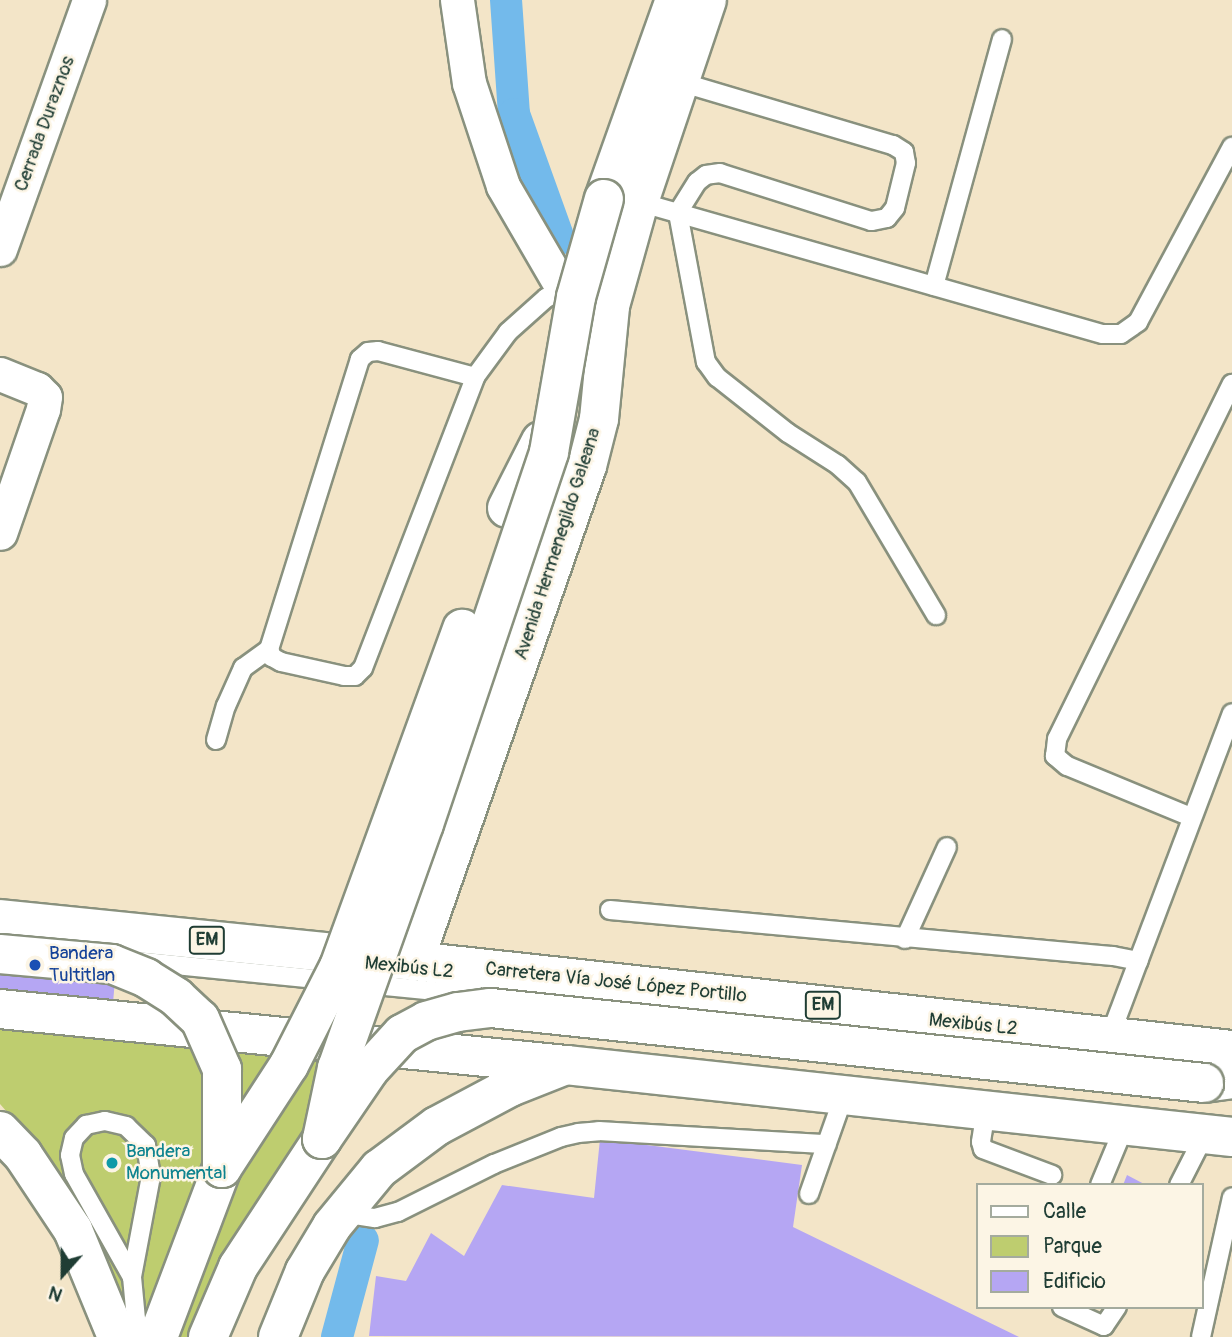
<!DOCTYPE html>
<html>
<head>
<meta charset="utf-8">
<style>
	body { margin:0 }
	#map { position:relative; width:1232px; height:1337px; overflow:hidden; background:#f3e5c8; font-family:Pangolin,sans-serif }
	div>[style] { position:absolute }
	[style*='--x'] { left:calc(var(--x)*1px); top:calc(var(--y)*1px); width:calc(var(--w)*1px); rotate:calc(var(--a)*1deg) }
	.green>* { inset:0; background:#becd6f }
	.canal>* { height:32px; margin:-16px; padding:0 16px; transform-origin:16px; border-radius:16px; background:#73baeb }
	.building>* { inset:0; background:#b5a6f3; transform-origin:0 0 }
	.roads { filter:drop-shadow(2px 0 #89917e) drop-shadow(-2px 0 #89917e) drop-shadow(0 2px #89917e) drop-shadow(0 -2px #89917e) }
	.service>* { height:18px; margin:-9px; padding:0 9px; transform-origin:9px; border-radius:9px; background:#fff }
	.minor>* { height:33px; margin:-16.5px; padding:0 16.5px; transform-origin:16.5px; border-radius:16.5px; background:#fff }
	.tertiary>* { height:38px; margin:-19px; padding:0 19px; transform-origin:19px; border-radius:19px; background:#fff }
	.primary>* { height:38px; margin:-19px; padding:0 19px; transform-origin:19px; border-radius:19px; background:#fff }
	.bridges { filter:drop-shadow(2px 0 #89917e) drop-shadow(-2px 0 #89917e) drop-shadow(0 2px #89917e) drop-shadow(0 -2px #89917e) }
	.tertiary-bridge>* { height:38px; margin:-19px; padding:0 19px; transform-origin:19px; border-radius:19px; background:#fff }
	.primary-bridge>* { height:38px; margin:-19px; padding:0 19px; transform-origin:19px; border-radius:19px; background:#fff }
	.dots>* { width:19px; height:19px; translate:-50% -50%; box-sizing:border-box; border:4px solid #fcf5e5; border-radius:50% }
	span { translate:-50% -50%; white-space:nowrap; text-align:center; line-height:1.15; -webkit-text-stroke:5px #fcf5e5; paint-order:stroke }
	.shield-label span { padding:2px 5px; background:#fcf5e5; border:2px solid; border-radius:5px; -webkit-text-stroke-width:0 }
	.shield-label { font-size:18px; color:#1f3d34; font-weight:700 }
	.street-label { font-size:19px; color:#1f3d34 }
	.transit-label { font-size:19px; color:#164399 }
	.left { translate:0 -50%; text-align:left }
	.culture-label { font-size:19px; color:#0d838f }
	.legend { position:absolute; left:976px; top:1183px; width:228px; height:126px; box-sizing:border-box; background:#fcf5e5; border:2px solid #a4ab9e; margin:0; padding:9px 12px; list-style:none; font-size:21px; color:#1f3d34 }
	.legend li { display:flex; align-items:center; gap:14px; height:35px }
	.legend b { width:35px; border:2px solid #a4ab9e }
	.north { position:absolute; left:28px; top:1239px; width:70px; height:70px; -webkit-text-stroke:5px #fcf5e5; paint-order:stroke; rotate:201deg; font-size:19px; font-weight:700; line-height:28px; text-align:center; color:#1f3d34 }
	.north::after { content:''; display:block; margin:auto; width:24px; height:32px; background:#1f3d34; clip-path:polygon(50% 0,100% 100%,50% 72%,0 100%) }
</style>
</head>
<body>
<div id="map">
	<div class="green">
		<div style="clip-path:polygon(0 1020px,394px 1060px,208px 1337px,124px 1337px,103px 1251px,57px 1169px,0 1104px)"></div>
	</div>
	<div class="canal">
		<div style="--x:506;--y:0;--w:114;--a:86"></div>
		<div style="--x:514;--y:114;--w:133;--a:70.2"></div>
		<div style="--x:337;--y:1337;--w:100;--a:-75"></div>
	</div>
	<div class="building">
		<div style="left:0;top:952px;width:117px;height:44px;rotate:5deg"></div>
		<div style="clip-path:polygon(600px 1139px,802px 1165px,793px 1227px,1019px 1337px,369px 1336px,376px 1276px,406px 1281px,431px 1233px,464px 1256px,502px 1185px,594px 1198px)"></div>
		<div style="clip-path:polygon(1127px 1175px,1146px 1185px,1123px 1185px)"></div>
	</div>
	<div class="roads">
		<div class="service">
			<div style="--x:680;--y:82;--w:222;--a:16.5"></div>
			<div style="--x:893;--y:145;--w:13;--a:32"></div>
			<div style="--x:904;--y:152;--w:11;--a:80"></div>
			<div style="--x:906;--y:163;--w:46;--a:103.7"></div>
			<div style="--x:895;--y:208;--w:13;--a:129"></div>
			<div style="--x:887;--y:218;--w:16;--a:169"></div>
			<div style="--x:871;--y:221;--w:158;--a:-162.4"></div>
			<div style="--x:720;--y:173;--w:14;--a:172"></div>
			<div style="--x:706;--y:175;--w:11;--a:142"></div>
			<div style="--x:697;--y:182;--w:36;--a:122"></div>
			<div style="--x:678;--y:213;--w:152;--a:79.4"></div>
			<div style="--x:706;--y:362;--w:19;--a:54"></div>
			<div style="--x:717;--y:377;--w:90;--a:38.3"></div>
			<div style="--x:788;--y:433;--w:59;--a:32.6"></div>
			<div style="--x:838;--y:465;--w:25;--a:42"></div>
			<div style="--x:857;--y:482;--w:155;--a:59.3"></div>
			<div style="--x:639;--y:202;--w:482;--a:15.9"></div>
			<div style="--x:1103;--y:334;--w:18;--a:0"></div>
			<div style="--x:1121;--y:334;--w:21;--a:-35"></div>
			<div style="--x:1138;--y:322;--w:199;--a:-61.8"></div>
			<div style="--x:934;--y:286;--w:256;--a:-74.6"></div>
			<div style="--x:475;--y:377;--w:100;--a:-165"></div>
			<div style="--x:378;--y:351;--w:10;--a:174"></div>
			<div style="--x:368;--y:352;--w:11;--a:139"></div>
			<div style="--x:360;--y:359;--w:304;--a:107.4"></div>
			<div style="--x:269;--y:649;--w:9;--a:69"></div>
			<div style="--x:272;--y:657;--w:10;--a:29"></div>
			<div style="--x:281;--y:662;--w:65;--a:12.5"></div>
			<div style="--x:344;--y:676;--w:11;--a:0"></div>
			<div style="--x:355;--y:676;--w:11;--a:-45"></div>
			<div style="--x:363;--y:668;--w:312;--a:-68.9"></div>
			<div style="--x:475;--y:377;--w:56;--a:-53.7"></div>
			<div style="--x:508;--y:332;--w:51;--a:-41.8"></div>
			<div style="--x:546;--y:298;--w:19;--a:-28"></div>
			<div style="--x:216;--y:740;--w:35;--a:-74"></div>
			<div style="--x:226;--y:706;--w:42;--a:-65.9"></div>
			<div style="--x:243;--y:668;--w:32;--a:-36"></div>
			<div style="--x:1191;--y:817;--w:134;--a:-157.6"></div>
			<div style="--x:1067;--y:766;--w:16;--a:-140"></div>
			<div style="--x:1055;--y:756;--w:17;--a:-83"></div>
			<div style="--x:1057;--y:739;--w:396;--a:-63.8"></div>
			<div style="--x:610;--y:910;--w:505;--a:5.23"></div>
			<div style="--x:1113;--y:956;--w:26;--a:11"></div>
			<div style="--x:905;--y:939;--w:101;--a:-65.5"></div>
			<div style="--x:135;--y:961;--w:200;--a:5.7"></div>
			<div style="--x:365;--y:984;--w:112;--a:5.7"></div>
			<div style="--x:1110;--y:1036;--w:345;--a:-69.3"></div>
			<div style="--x:986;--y:1110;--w:32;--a:99"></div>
			<div style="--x:981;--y:1142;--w:7;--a:74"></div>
			<div style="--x:983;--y:1149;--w:74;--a:20.6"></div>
			<div style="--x:1100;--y:1185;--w:65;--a:-67.4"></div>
			<div style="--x:1179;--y:1185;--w:57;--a:-63"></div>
			<div style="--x:809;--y:1194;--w:105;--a:-70.5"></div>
			<div style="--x:342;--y:1213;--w:33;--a:9"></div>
			<div style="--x:375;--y:1218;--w:24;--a:-15"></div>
			<div style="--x:398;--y:1212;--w:107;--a:-26.6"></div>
			<div style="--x:494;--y:1164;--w:72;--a:-21.9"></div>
			<div style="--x:561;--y:1137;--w:17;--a:-13"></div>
			<div style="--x:578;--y:1133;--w:21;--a:-5"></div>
			<div style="--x:599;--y:1131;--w:228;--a:3.3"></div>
			<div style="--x:132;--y:1277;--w:118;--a:-119.4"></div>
			<div style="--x:74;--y:1174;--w:19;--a:-102"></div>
			<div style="--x:70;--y:1155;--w:17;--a:-77"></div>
			<div style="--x:74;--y:1138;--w:18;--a:-47"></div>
			<div style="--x:86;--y:1125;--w:19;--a:-12"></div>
			<div style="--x:105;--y:1121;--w:22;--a:13"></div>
			<div style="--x:126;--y:1126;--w:28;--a:44"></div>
			<div style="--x:146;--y:1145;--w:31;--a:81"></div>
			<div style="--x:151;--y:1176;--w:103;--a:100.7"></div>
			<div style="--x:132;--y:1277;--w:42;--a:84.6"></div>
			<div style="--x:136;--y:1319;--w:18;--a:103"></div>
			<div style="--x:1062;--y:1307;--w:46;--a:24.3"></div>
			<div style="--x:1104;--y:1326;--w:23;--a:-56"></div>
			<div style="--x:1201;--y:1337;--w:143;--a:-77.5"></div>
		</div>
		<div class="minor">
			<div style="--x:457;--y:0;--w:84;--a:81.8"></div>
			<div style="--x:469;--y:83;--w:108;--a:71.7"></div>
			<div style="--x:503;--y:186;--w:119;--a:59.8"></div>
			<div style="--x:563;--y:289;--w:39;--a:-26"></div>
			<div style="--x:0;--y:249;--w:264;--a:-70.3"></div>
			<div style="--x:0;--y:374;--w:40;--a:22"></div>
			<div style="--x:37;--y:389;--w:11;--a:45"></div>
			<div style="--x:45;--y:397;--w:12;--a:99"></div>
			<div style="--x:43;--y:409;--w:131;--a:109.1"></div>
		</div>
		<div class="tertiary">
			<div style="--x:604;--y:199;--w:211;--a:-70.4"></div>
			<div style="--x:507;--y:508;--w:75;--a:-63.1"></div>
			<div style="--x:414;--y:961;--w:524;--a:-70.74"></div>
			<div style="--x:587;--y:466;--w:49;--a:-75.7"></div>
			<div style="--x:599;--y:419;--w:114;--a:-84.4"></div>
			<div style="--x:610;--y:306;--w:108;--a:-74.4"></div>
			<div style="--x:639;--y:202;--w:213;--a:-71.4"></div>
			<div style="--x:158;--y:1337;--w:181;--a:-69.3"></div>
			<div style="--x:208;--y:1337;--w:76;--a:-66.8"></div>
			<div style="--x:238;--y:1267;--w:153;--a:-56.7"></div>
		</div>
		<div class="primary">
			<div style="--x:0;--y:919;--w:416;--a:5.8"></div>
			<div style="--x:414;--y:961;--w:823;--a:6.21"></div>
			<div style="--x:0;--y:1009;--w:569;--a:5.65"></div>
			<div style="--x:566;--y:1065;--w:670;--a:6.17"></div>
			<div style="--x:1204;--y:1083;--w:28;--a:-8"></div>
			<div style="--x:0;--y:1131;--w:33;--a:46"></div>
			<div style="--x:23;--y:1155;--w:90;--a:56.3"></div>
			<div style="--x:73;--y:1230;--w:116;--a:67.6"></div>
			<div style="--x:278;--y:1337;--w:71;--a:-67.8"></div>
			<div style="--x:305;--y:1271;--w:52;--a:-59"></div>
			<div style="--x:332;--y:1226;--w:74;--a:-50.5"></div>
			<div style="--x:379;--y:1169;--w:72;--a:-36.6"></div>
			<div style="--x:437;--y:1126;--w:83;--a:-28.1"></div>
			<div style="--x:510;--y:1087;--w:55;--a:-21.4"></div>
		</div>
	</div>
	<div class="bridges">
		<div class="tertiary-bridge">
			<div style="--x:322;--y:1139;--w:73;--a:-78.1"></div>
			<div style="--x:337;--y:1068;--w:259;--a:-70.4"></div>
			<div style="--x:424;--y:824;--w:392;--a:-71.4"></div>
			<div style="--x:549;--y:452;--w:157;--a:-80.1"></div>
			<div style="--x:576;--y:297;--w:102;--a:-74.1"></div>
			<div style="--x:222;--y:1168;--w:123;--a:-57"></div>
			<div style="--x:289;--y:1065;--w:110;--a:-63"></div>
			<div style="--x:339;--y:967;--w:360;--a:-70"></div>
		</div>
		<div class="primary-bridge">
			<div style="--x:0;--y:954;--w:112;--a:5.1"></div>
			<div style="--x:112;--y:964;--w:37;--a:22"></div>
			<div style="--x:146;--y:978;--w:36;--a:32"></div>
			<div style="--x:176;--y:997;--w:33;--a:43"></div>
			<div style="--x:200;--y:1019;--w:55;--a:66.3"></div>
			<div style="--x:222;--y:1069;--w:99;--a:90"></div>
			<div style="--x:322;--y:1139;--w:83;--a:-55.7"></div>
			<div style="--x:369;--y:1070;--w:49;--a:-47.5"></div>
			<div style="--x:402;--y:1034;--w:27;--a:-28"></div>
			<div style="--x:426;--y:1021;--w:33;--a:-16"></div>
			<div style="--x:458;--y:1012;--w:33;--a:-7"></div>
			<div style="--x:491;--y:1008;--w:717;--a:6"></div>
		</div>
	</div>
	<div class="dots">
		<div style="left:35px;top:965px;background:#1a4fb4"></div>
		<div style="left:112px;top:1163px;background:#0f9aa8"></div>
	</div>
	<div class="shield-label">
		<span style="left:207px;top:940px">EM</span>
		<span style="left:823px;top:1005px">EM</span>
	</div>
	<div class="street-label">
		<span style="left:45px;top:124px;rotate:-70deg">Cerrada Duraznos</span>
		<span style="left:558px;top:544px;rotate:-72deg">Avenida Hermenegildo Galeana</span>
		<span style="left:409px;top:968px;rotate:6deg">Mexibús L2</span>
		<span style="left:616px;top:983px;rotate:6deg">Carretera Vía José López Portillo</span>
		<span style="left:973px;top:1025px;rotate:6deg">Mexibús L2</span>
	</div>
	<div class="transit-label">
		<span class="left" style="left:49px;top:965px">Bandera<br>Tultitlan</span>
	</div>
	<div class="culture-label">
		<span class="left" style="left:126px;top:1163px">Bandera<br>Monumental</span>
	</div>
	<ul class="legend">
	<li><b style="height:9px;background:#fff"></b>Calle</li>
	<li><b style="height:19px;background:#becd6f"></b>Parque</li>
	<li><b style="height:19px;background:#b5a6f3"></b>Edificio</li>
	</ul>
	<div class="north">N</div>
</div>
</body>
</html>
